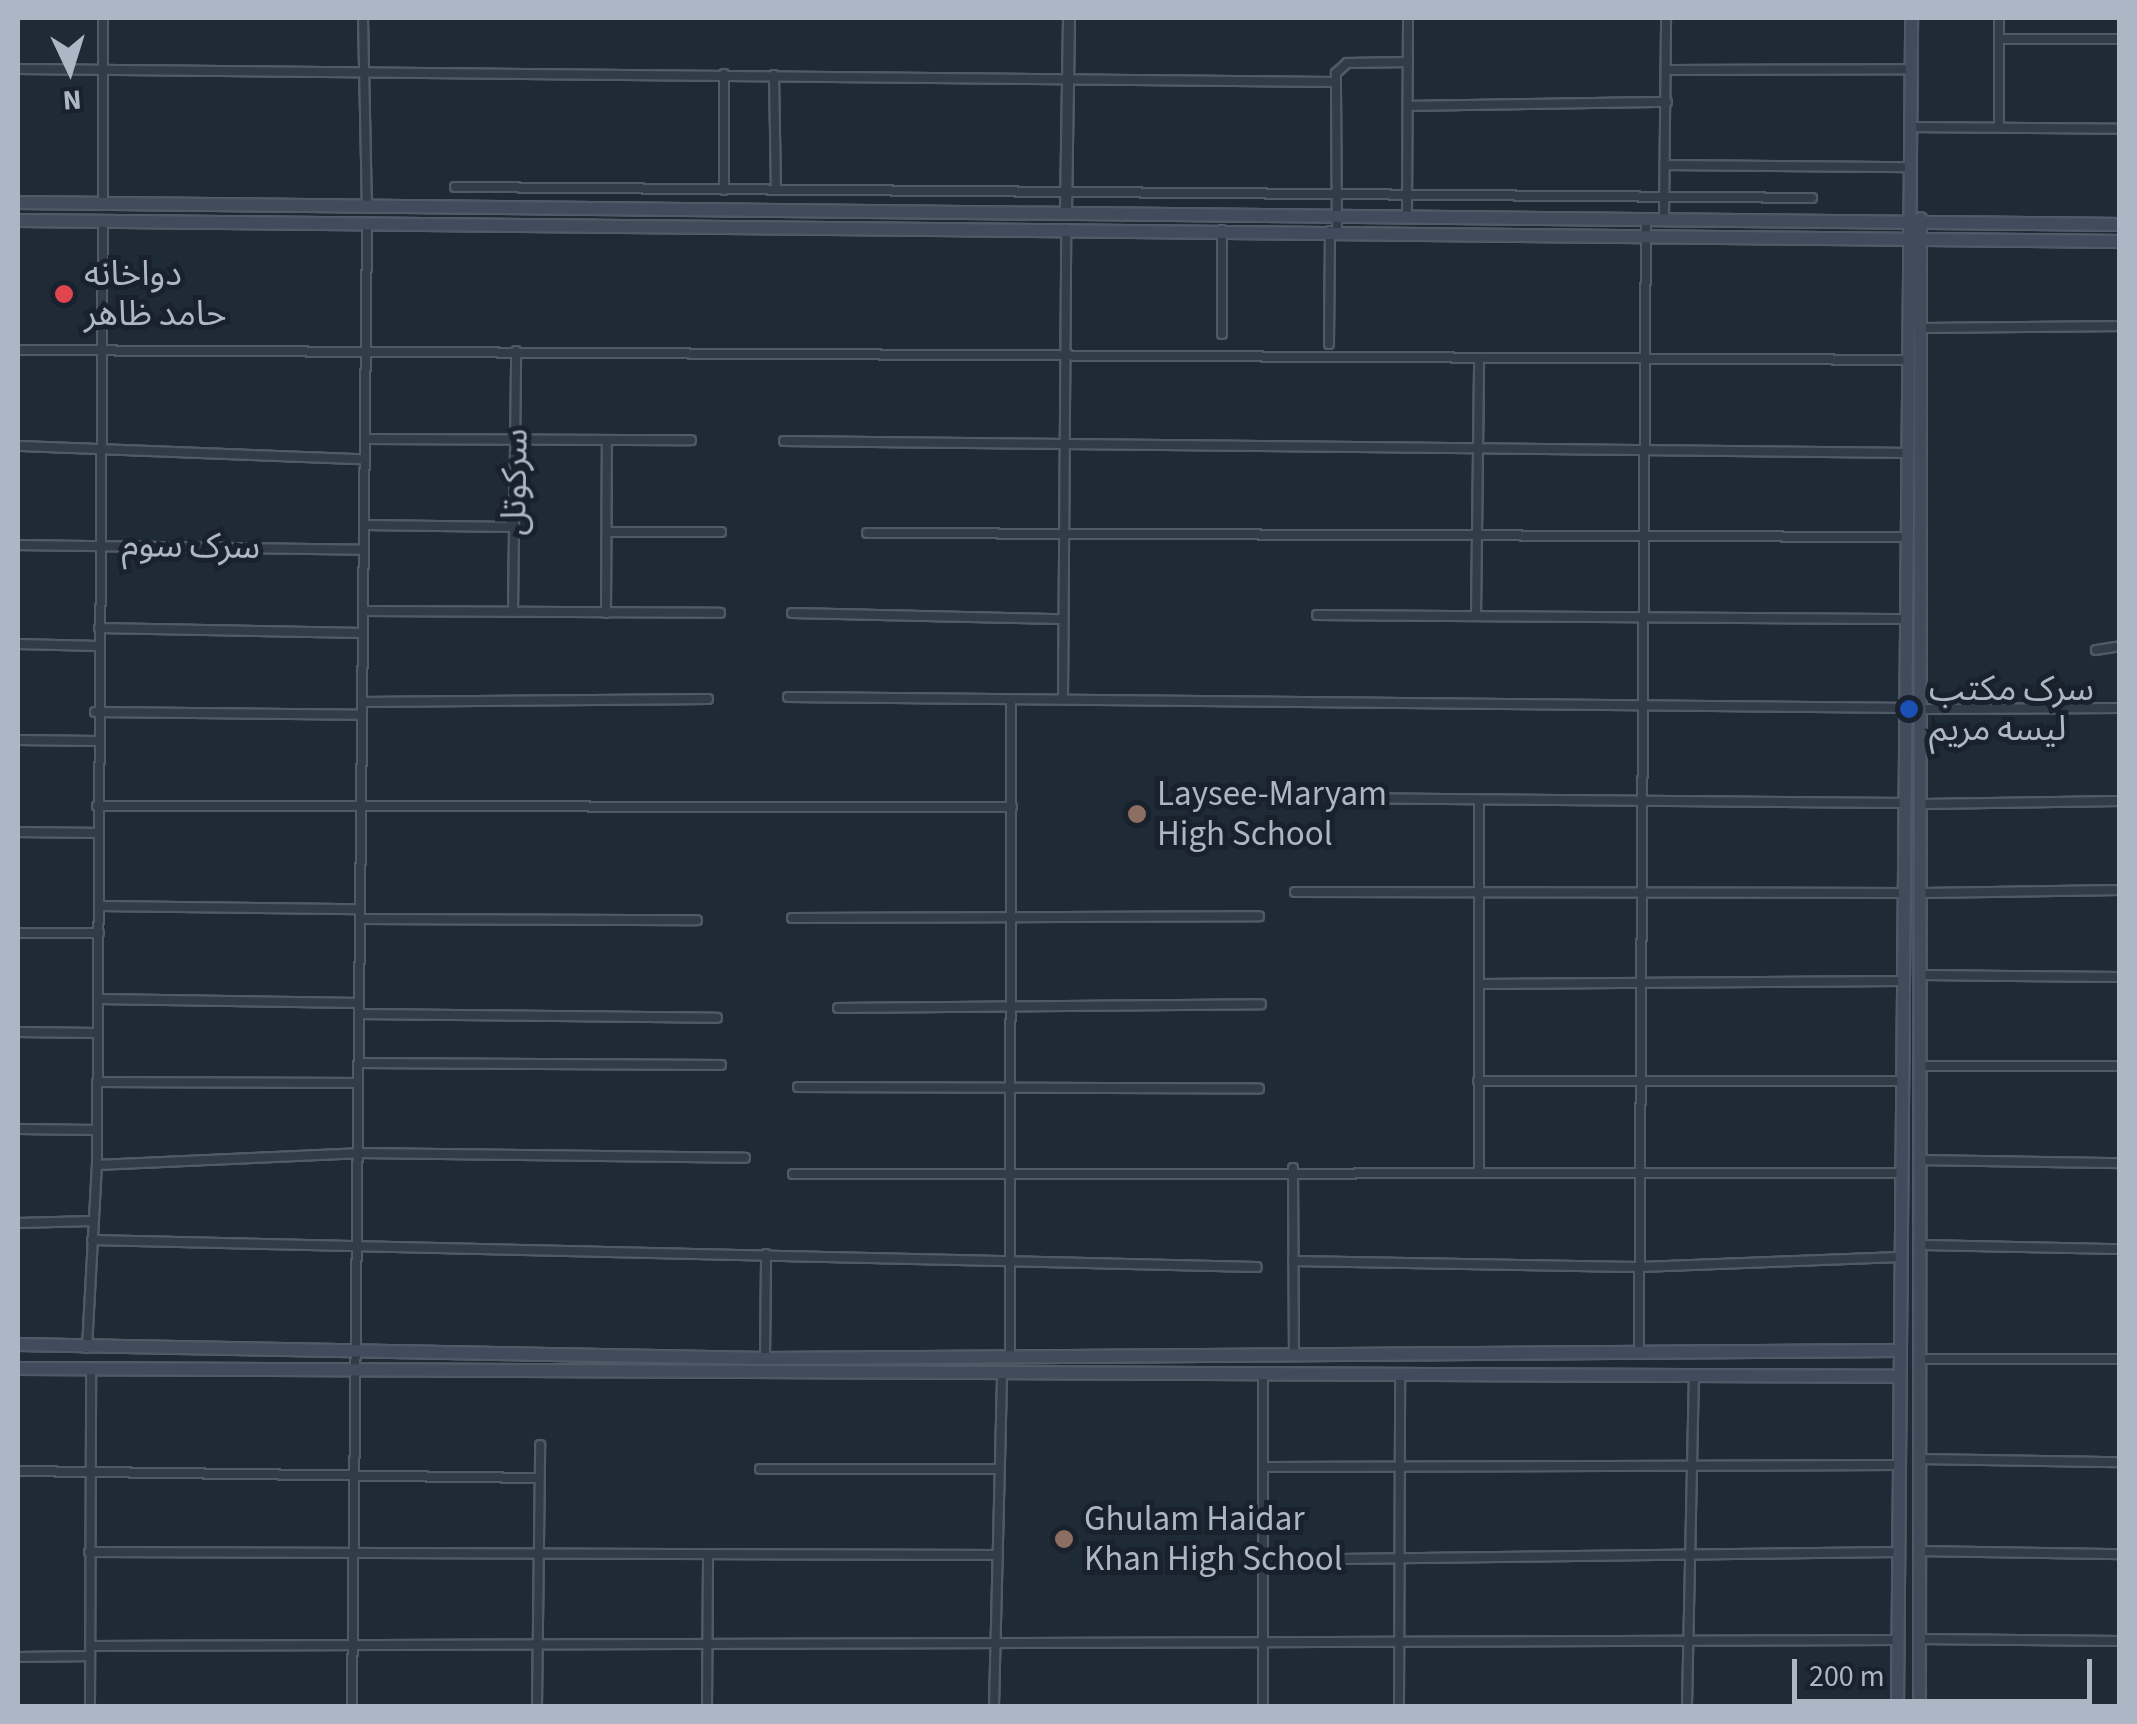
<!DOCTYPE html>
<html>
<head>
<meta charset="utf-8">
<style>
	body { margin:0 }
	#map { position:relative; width:2137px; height:1724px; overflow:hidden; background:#1f2a37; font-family:"Source Sans 3","Noto Sans Arabic",sans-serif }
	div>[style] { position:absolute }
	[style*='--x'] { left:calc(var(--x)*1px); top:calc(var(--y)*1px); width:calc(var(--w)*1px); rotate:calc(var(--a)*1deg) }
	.roads { filter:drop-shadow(2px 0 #505966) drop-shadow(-2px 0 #505966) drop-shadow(0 2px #505966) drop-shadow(0 -2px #505966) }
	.minor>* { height:8px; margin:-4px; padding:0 4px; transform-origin:4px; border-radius:4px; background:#323c48 }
	.tertiary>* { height:10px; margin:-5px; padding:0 5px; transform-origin:5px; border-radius:5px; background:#323c48 }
	.secondary>* { height:11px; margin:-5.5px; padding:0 5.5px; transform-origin:5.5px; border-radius:5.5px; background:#404b5b }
	.dots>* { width:28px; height:28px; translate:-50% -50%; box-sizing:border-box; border:5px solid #18212c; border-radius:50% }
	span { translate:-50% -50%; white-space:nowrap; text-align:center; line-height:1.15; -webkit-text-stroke:10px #18212c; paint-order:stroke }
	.poi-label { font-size:35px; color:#acb6c5 }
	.left { translate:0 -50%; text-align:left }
	.street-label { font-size:35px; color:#acb6c5 }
	.frame { position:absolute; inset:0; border:20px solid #acb6c5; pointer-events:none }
	.north { position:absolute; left:20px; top:20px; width:100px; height:100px; -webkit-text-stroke:8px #18212c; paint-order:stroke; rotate:176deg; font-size:28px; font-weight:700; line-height:40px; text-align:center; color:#acb6c5 }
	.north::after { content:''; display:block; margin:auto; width:35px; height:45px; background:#acb6c5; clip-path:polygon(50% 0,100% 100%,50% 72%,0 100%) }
	.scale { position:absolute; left:1792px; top:1659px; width:300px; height:45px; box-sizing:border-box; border:5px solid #acb6c5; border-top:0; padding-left:12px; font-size:30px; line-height:35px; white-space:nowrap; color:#acb6c5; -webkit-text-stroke:8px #18212c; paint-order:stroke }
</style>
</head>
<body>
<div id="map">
	<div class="roads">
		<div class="minor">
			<div style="--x:103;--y:18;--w:185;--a:90"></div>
			<div style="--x:363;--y:18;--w:188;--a:88.8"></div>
			<div style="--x:1999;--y:39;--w:121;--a:0"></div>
			<div style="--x:18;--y:69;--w:1316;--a:0.57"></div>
			<div style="--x:1667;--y:70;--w:243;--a:-0.2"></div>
			<div style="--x:724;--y:74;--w:116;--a:90"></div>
			<div style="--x:774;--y:75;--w:115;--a:89"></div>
			<div style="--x:1408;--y:106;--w:259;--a:-0.9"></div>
			<div style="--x:1910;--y:127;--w:210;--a:0.5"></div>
			<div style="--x:1999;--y:127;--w:109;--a:-90"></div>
			<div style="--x:1667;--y:165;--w:243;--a:0.5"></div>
			<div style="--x:455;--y:187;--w:1357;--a:0.46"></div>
			<div style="--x:1407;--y:214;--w:196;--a:-89.7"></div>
			<div style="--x:1664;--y:218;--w:200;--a:-89.4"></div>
			<div style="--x:1222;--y:230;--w:104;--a:90"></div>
			<div style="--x:1337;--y:231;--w:158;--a:-90.4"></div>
			<div style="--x:1336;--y:73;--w:15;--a:-42"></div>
			<div style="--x:1347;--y:63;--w:61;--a:-0.9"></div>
			<div style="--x:1926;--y:328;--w:194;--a:-0.6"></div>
			<div style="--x:1329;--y:344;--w:113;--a:-89.5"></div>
			<div style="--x:18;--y:350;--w:1888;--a:0.3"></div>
			<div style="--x:365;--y:439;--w:326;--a:0.2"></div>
			<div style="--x:784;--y:441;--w:1122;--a:0.61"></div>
			<div style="--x:18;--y:446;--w:346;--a:2.2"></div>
			<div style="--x:364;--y:525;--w:150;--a:0.8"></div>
			<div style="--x:607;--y:532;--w:114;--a:0"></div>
			<div style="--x:867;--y:533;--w:1040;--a:0.22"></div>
			<div style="--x:18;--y:545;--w:345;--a:0.8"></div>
			<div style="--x:363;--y:611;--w:357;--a:0.3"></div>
			<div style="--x:513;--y:612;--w:261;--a:-89.3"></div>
			<div style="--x:606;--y:613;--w:172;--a:-89.7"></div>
			<div style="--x:792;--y:613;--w:270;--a:1.3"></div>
			<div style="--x:1317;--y:615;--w:589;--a:0.39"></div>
			<div style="--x:1476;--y:616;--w:258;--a:-89.3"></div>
			<div style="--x:99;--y:628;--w:264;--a:1.1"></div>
			<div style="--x:18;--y:644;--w:80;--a:1.4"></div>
			<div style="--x:2096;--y:650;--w:24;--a:-9"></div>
			<div style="--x:788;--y:697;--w:1116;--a:0.56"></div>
			<div style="--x:1063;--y:699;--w:470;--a:-89.6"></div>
			<div style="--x:362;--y:702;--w:346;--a:-0.5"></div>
			<div style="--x:1925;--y:709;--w:195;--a:-0.3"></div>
			<div style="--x:95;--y:712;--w:267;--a:0.6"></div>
			<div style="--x:18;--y:740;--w:78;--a:0.7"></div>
			<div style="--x:1333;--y:798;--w:572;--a:0.5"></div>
			<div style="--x:1925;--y:804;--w:195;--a:-0.9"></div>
			<div style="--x:97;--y:806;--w:915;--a:0.06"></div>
			<div style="--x:18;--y:832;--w:80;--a:0.7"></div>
			<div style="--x:1295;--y:892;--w:609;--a:0.09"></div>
			<div style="--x:1924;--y:893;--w:196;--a:-0.9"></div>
			<div style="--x:99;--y:906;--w:261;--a:0.7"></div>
			<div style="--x:792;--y:918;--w:467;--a:-0.2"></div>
			<div style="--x:361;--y:919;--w:336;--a:0.2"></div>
			<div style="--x:18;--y:933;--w:81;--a:0"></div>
			<div style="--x:1924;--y:975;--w:196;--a:0.6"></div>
			<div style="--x:1481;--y:984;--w:420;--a:-0.4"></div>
			<div style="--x:98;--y:999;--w:261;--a:0.9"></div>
			<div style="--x:838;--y:1008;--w:423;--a:-0.5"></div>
			<div style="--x:359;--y:1014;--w:358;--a:0.6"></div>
			<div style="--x:18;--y:1032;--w:80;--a:0.7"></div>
			<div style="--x:359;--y:1063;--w:362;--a:0.3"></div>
			<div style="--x:1922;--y:1066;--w:198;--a:0"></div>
			<div style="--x:1478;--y:1081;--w:422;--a:0"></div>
			<div style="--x:97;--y:1082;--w:261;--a:0.2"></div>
			<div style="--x:798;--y:1087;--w:461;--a:0.2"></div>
			<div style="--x:18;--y:1129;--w:79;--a:0.7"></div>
			<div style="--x:1922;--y:1160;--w:198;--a:0.9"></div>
			<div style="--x:97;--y:1165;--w:261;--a:-2.6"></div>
			<div style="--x:358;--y:1153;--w:387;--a:0.7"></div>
			<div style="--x:1293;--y:1168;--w:188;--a:89.7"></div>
			<div style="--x:1479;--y:1171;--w:368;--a:-90"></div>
			<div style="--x:793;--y:1174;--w:1108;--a:-0.05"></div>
			<div style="--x:18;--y:1223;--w:74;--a:-1.5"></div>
			<div style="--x:92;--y:1240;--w:1165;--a:1.33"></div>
			<div style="--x:1923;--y:1245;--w:197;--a:1.2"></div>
			<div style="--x:1293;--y:1261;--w:347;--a:1"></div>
			<div style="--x:1640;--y:1267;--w:260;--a:-2.2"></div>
			<div style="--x:87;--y:1348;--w:183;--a:-86.9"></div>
			<div style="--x:97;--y:1165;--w:943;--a:-89.64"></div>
			<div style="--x:1639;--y:1352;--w:1134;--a:-89.65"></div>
			<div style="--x:1010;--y:1356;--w:655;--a:-89.91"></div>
			<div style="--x:765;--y:1358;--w:104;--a:-89.4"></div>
			<div style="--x:1921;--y:1359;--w:199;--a:0"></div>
			<div style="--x:1920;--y:1459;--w:200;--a:0.9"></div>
			<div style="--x:1263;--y:1467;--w:634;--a:-0.18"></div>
			<div style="--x:760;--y:1469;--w:238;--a:0"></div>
			<div style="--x:18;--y:1471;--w:521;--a:0.77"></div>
			<div style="--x:1920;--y:1551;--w:200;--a:0.9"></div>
			<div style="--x:89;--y:1552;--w:909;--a:0.19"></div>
			<div style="--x:1262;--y:1560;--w:635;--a:-0.72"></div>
			<div style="--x:1919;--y:1639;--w:201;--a:0.6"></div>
			<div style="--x:90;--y:1646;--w:1807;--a:-0.19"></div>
			<div style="--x:21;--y:1657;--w:69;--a:-0.8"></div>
			<div style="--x:90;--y:1706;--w:337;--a:-89.8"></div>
			<div style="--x:352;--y:1706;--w:1482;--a:-89.42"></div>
			<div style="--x:537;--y:1706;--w:261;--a:-89.3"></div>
			<div style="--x:707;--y:1706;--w:151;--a:-89.6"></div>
			<div style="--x:994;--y:1706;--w:335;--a:-88.6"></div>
			<div style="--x:1263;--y:1706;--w:334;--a:-90"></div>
			<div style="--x:1399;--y:1706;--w:333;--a:-89.8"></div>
			<div style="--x:1687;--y:1706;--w:331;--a:-88.8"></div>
		</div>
		<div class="tertiary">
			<div style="--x:1066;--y:210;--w:192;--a:-89.1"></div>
		</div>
		<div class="secondary">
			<div style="--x:18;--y:202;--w:2102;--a:0.6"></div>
			<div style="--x:18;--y:220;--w:2102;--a:0.57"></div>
			<div style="--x:18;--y:1344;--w:747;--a:1.07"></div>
			<div style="--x:765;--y:1358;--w:1133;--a:-0.4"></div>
			<div style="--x:18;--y:1368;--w:1880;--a:0.24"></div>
			<div style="--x:1897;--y:1706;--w:1688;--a:-89.52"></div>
			<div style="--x:1919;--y:1706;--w:1488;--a:-89.96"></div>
		</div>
	</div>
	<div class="dots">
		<div style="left:64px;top:294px;background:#e0444e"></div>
		<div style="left:1909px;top:709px;background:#1a4fb4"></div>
		<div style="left:1137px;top:814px;background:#8d6e63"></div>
		<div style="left:1064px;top:1539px;background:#8d6e63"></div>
	</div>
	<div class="poi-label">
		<span class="left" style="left:84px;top:294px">دواخانه<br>حامد ظاهر</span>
		<span class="left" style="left:1929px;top:709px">سرک مکتب<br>لیسه مریم</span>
		<span class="left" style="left:1157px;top:814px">Laysee-Maryam<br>High School</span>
		<span class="left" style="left:1084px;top:1539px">Ghulam Haidar<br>Khan High School</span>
	</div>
	<div class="street-label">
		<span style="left:515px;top:482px;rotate:-89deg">سرکوتل</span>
		<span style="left:191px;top:546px;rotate:1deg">سرک سوم</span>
	</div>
	<div class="frame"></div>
	<div class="north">N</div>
	<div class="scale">200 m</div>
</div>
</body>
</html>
